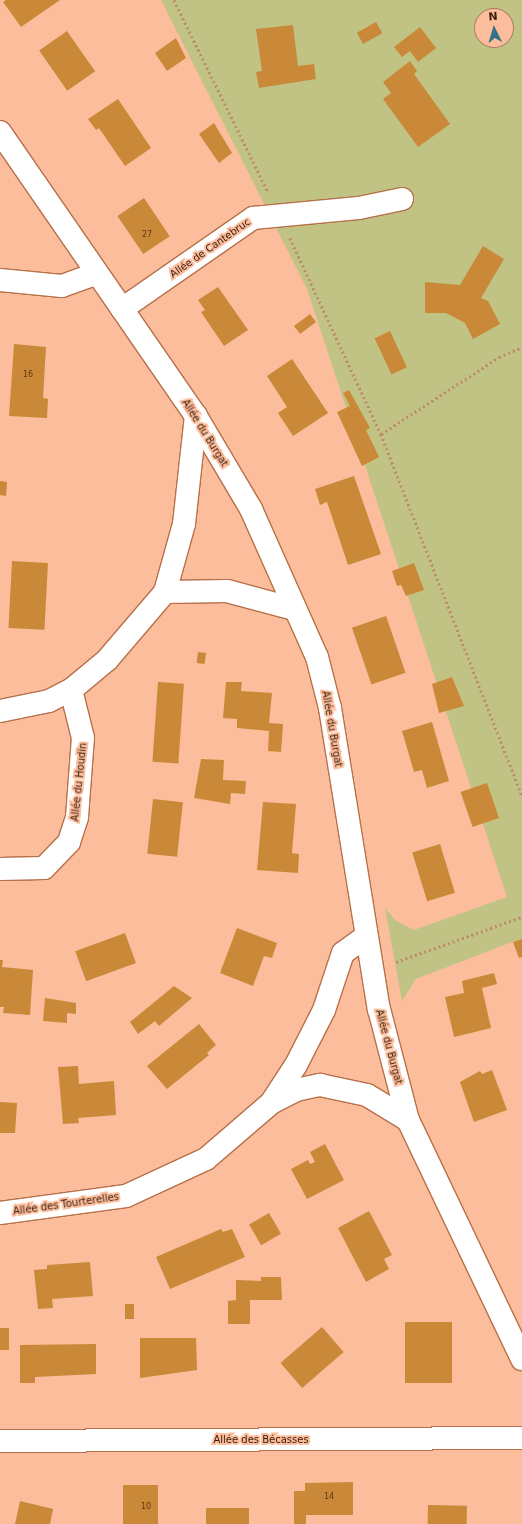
<!DOCTYPE html>
<html>
<head>
<meta charset="utf-8">
<style>
	body { margin:0 }
	#map { position:relative; width:522px; height:1524px; overflow:hidden; background:#fbbd9c; font-family:"DejaVu Sans",sans-serif }
	div>[style] { position:absolute }
	[style*='--x'] { left:calc(var(--x)*1px); top:calc(var(--y)*1px); width:calc(var(--w)*1px); rotate:calc(var(--a)*1deg) }
	.green>* { inset:0; background:#c1c384 }
	.building>* { inset:0; background:#c98938; transform-origin:0 0 }
	.path>* { height:2.5px; margin-top:-1.25px; transform-origin:0; background:repeating-linear-gradient(90deg,#be8a6e 0 2px,transparent 0 5px) }
	.roads { filter:drop-shadow(1px 0 #b77048) drop-shadow(-1px 0 #b77048) drop-shadow(0 1px #b77048) drop-shadow(0 -1px #b77048) }
	.minor>* { height:22px; margin:-11px; padding:0 11px; transform-origin:11px; border-radius:11px; background:#fff }
	span { translate:-50% -50%; white-space:nowrap; text-align:center; line-height:1.15; -webkit-text-stroke:4px #fbbd9c; paint-order:stroke }
	.number-label { font-size:8px; color:#5d3716 }
	.number-label span { -webkit-text-stroke-width:0 }
	.street-label { font-size:10px; color:#391c0b }
	.north { position:absolute; left:474px; top:8px; width:40px; height:40px; box-sizing:border-box; background:#fbbd9c; border:1px solid #ad7d62; border-radius:50%; rotate:355deg; font-size:11px; font-weight:700; line-height:16px; text-align:center; color:#391c0b }
	.north::after { content:''; display:block; margin:auto; width:14px; height:18px; background:#37708a; clip-path:polygon(50% 0,100% 100%,50% 72%,0 100%) }
</style>
</head>
<body>
<div id="map">
	<div class="green">
		<div style="clip-path:polygon(evenodd,161px 0,522px 0,522px 943px,520px 939px,416px 979px,402px 1001px,385px 908px,395px 920px,414px 930px,507px 897px,307px 289px,161px 0,482px 16px,506px 16px,506px 40px,482px 40px,482px 16px)"></div>
	</div>
	<div class="building">
		<div style="clip-path:polygon(6px 0,60px 0,21px 27px,3px 2px)"></div>
		<div style="left:376px;top:22px;width:13px;height:22px;rotate:61deg"></div>
		<div style="clip-path:polygon(293px 25px,298px 66px,314px 64px,316px 79px,259px 88px,256px 72px,262px 71px,256px 29px)"></div>
		<div style="clip-path:polygon(420px 27px,436px 48px,418px 62px,410px 51px,402px 57px,394px 47px)"></div>
		<div style="left:67px;top:31px;width:49px;height:34px;rotate:55deg"></div>
		<div style="clip-path:polygon(176px 38px,186px 58px,167px 71px,155px 53px)"></div>
		<div style="clip-path:polygon(410px 61px,417px 71px,414px 74px,450px 124px,418px 147px,383px 99px,391px 93px,383px 82px)"></div>
		<div style="clip-path:polygon(118px 99px,151px 148px,125px 166px,99px 128px,96px 130px,88px 119px)"></div>
		<div style="clip-path:polygon(214px 123px,232px 153px,219px 163px,199px 134px)"></div>
		<div style="left:144px;top:198px;width:46px;height:32px;rotate:56deg"></div>
		<div style="clip-path:polygon(483px 246px,504px 259px,481px 298px,488px 301px,500px 324px,473px 339px,465px 323px,446px 313px,425px 313px,425px 282px,460px 285px)"></div>
		<div style="clip-path:polygon(218px 287px,248px 330px,224px 346px,201px 312px,205px 310px,198px 300px)"></div>
		<div style="left:310px;top:314px;width:10px;height:20px;rotate:53deg"></div>
		<div style="left:390px;top:331px;width:40px;height:17px;rotate:65deg"></div>
		<div style="clip-path:polygon(14px 344px,46px 347px,43px 398px,48px 399px,47px 418px,9px 416px)"></div>
		<div style="clip-path:polygon(292px 359px,328px 413px,293px 436px,278px 413px,287px 407px,267px 376px)"></div>
		<div style="clip-path:polygon(349px 390px,370px 428px,366px 430px,379px 457px,362px 466px,337px 412px,350px 406px,343px 393px)"></div>
		<div style="clip-path:polygon(354px 476px,381px 554px,348px 565px,327px 502px,320px 505px,315px 489px)"></div>
		<div style="clip-path:polygon(0 481px,7px 482px,6px 496px,0 495px)"></div>
		<div style="left:12px;top:561px;width:36px;height:67px;rotate:3deg"></div>
		<div style="clip-path:polygon(414px 563px,424px 590px,406px 596px,401px 585px,397px 586px,392px 571px)"></div>
		<div style="left:386px;top:616px;width:60px;height:36px;rotate:71deg"></div>
		<div style="left:198px;top:652px;width:8px;height:11px;rotate:7deg"></div>
		<div style="clip-path:polygon(452px 677px,464px 706px,439px 713px,432px 684px)"></div>
		<div style="left:158px;top:682px;width:26px;height:80px;rotate:4deg"></div>
		<div style="clip-path:polygon(226px 682px,242px 682px,241px 691px,272px 693px,269px 723px,283px 724px,281px 752px,268px 751px,269px 731px,237px 728px,237px 719px,223px 718px)"></div>
		<div style="clip-path:polygon(432px 722px,449px 781px,427px 788px,422px 770px,414px 772px,402px 731px)"></div>
		<div style="clip-path:polygon(201px 759px,224px 760px,223px 780px,246px 781px,245px 794px,231px 793px,230px 804px,194px 798px)"></div>
		<div style="left:487px;top:783px;width:37px;height:28px;rotate:71deg"></div>
		<div style="left:153px;top:799px;width:30px;height:55px;rotate:6deg"></div>
		<div style="clip-path:polygon(263px 802px,296px 804px,292px 853px,299px 854px,298px 873px,257px 870px)"></div>
		<div style="left:440px;top:844px;width:51px;height:29px;rotate:73deg"></div>
		<div style="clip-path:polygon(237px 928px,277px 943px,272px 958px,264px 956px,253px 986px,220px 973px)"></div>
		<div style="left:125px;top:933px;width:32px;height:53px;rotate:70deg"></div>
		<div style="clip-path:polygon(522px 939px,522px 957px,519px 958px,513px 942px)"></div>
		<div style="clip-path:polygon(0 960px,3px 960px,2px 967px,33px 970px,30px 1015px,3px 1013px,4px 1007px,0 1007px)"></div>
		<div style="clip-path:polygon(494px 973px,497px 984px,482px 988px,491px 1028px,454px 1037px,445px 997px,464px 993px,462px 981px)"></div>
		<div style="clip-path:polygon(174px 986px,192px 998px,159px 1026px,155px 1021px,138px 1034px,130px 1022px)"></div>
		<div style="clip-path:polygon(45px 998px,76px 1003px,76px 1014px,67px 1013px,67px 1023px,43px 1021px)"></div>
		<div style="clip-path:polygon(199px 1024px,216px 1045px,207px 1053px,209px 1055px,167px 1089px,147px 1066px)"></div>
		<div style="clip-path:polygon(78px 1066px,79px 1084px,114px 1081px,116px 1115px,78px 1118px,79px 1123px,63px 1124px,58px 1067px)"></div>
		<div style="clip-path:polygon(492px 1070px,507px 1110px,474px 1122px,460px 1082px,480px 1071px,482px 1074px)"></div>
		<div style="clip-path:polygon(0 1102px,17px 1103px,15px 1133px,0 1133px)"></div>
		<div style="clip-path:polygon(325px 1144px,344px 1180px,307px 1199px,291px 1169px,308px 1160px,310px 1164px,315px 1162px,310px 1152px)"></div>
		<div style="clip-path:polygon(369px 1211px,392px 1255px,384px 1259px,389px 1269px,366px 1282px,338px 1228px)"></div>
		<div style="left:269px;top:1213px;width:24px;height:23px;rotate:60deg"></div>
		<div style="clip-path:polygon(221px 1229px,223px 1232px,232px 1229px,245px 1257px,170px 1289px,156px 1257px)"></div>
		<div style="clip-path:polygon(90px 1262px,93px 1296px,52px 1299px,53px 1308px,38px 1309px,34px 1270px,47px 1269px,47px 1265px)"></div>
		<div style="clip-path:polygon(261px 1277px,281px 1277px,282px 1300px,250px 1300px,250px 1324px,228px 1324px,228px 1301px,236px 1300px,236px 1280px,261px 1281px)"></div>
		<div style="left:125px;top:1304px;width:9px;height:15px"></div>
		<div style="left:405px;top:1322px;width:47px;height:61px"></div>
		<div style="left:322px;top:1327px;width:33px;height:55px;rotate:49deg"></div>
		<div style="left:0;top:1328px;width:9px;height:22px"></div>
		<div style="clip-path:polygon(140px 1338px,196px 1338px,197px 1370px,140px 1378px)"></div>
		<div style="clip-path:polygon(96px 1344px,96px 1374px,35px 1377px,35px 1383px,20px 1383px,20px 1345px)"></div>
		<div style="clip-path:polygon(353px 1482px,353px 1515px,306px 1515px,306px 1524px,294px 1524px,294px 1491px,305px 1491px,305px 1483px)"></div>
		<div style="left:123px;top:1485px;width:35px;height:39px"></div>
		<div style="clip-path:polygon(20px 1501px,53px 1509px,50px 1524px,15px 1524px)"></div>
		<div style="left:428px;top:1505px;width:39px;height:19px;rotate:1deg"></div>
		<div style="left:206px;top:1508px;width:43px;height:16px"></div>
	</div>
	<div class="path">
		<div style="--x:174;--y:0;--w:214;--a:63.9"></div>
		<div style="--x:290;--y:238;--w:216;--a:65.1"></div>
		<div style="--x:381;--y:434;--w:388;--a:68.7"></div>
		<div style="--x:381;--y:434;--w:141;--a:-33.1"></div>
		<div style="--x:499;--y:357;--w:25;--a:-23"></div>
		<div style="--x:396;--y:962;--w:134;--a:-19.7"></div>
	</div>
	<div class="roads">
		<div class="minor">
			<div style="--x:0;--y:132;--w:345;--a:55.4"></div>
			<div style="--x:196;--y:416;--w:108;--a:59.4"></div>
			<div style="--x:251;--y:509;--w:162;--a:66"></div>
			<div style="--x:317;--y:657;--w:53;--a:75.7"></div>
			<div style="--x:330;--y:708;--w:305;--a:80.8"></div>
			<div style="--x:379;--y:1009;--w:115;--a:75.4"></div>
			<div style="--x:408;--y:1120;--w:265;--a:64.5"></div>
			<div style="--x:0;--y:280;--w:62;--a:5.5"></div>
			<div style="--x:62;--y:286;--w:37;--a:-20"></div>
			<div style="--x:122;--y:309;--w:160;--a:-34.8"></div>
			<div style="--x:253;--y:218;--w:106;--a:-5.4"></div>
			<div style="--x:359;--y:208;--w:44;--a:-11.8"></div>
			<div style="--x:165;--y:592;--w:62;--a:-0.9"></div>
			<div style="--x:227;--y:591;--w:69;--a:15"></div>
			<div style="--x:0;--y:711;--w:50;--a:-11.5"></div>
			<div style="--x:49;--y:701;--w:25;--a:-27"></div>
			<div style="--x:71;--y:690;--w:47;--a:-39.8"></div>
			<div style="--x:107;--y:660;--w:89;--a:-49.5"></div>
			<div style="--x:165;--y:592;--w:71;--a:-74.4"></div>
			<div style="--x:184;--y:524;--w:109;--a:-83.7"></div>
			<div style="--x:0;--y:869;--w:44;--a:-1.3"></div>
			<div style="--x:44;--y:868;--w:36;--a:-46"></div>
			<div style="--x:69;--y:842;--w:26;--a:-72"></div>
			<div style="--x:77;--y:817;--w:79;--a:-85.7"></div>
			<div style="--x:83;--y:738;--w:49;--a:-104"></div>
			<div style="--x:273;--y:1100;--w:42;--a:-56.7"></div>
			<div style="--x:296;--y:1065;--w:62;--a:-63"></div>
			<div style="--x:324;--y:1010;--w:60;--a:-71.6"></div>
			<div style="--x:343;--y:953;--w:27;--a:-36"></div>
			<div style="--x:0;--y:1213;--w:127;--a:-7.7"></div>
			<div style="--x:126;--y:1196;--w:88;--a:-24.8"></div>
			<div style="--x:206;--y:1159;--w:86;--a:-40.7"></div>
			<div style="--x:271;--y:1103;--w:28;--a:-27"></div>
			<div style="--x:296;--y:1090;--w:25;--a:-12"></div>
			<div style="--x:320;--y:1085;--w:48;--a:12"></div>
			<div style="--x:367;--y:1095;--w:48;--a:31.4"></div>
			<div style="--x:0;--y:1441;--w:522;--a:-0.33"></div>
		</div>
	</div>
	<div class="number-label">
		<span style="left:147px;top:235px">27</span>
		<span style="left:28px;top:375px">16</span>
		<span style="left:329px;top:1497px">14</span>
		<span style="left:146px;top:1507px">10</span>
	</div>
	<div class="street-label">
		<span style="left:210px;top:248px;rotate:-35deg">Allée de Cantebruc</span>
		<span style="left:205px;top:433px;rotate:58deg">Allée du Burgat</span>
		<span style="left:332px;top:729px;rotate:80deg">Allée du Burgat</span>
		<span style="left:79px;top:782px;rotate:-84deg">Allée du Houdin</span>
		<span style="left:389px;top:1047px;rotate:75deg">Allée du Burgat</span>
		<span style="left:66px;top:1204px;rotate:-8deg">Allée des Tourterelles</span>
		<span style="left:261px;top:1440px">Allée des Bécasses</span>
	</div>
	<div class="north">N</div>
</div>
</body>
</html>
